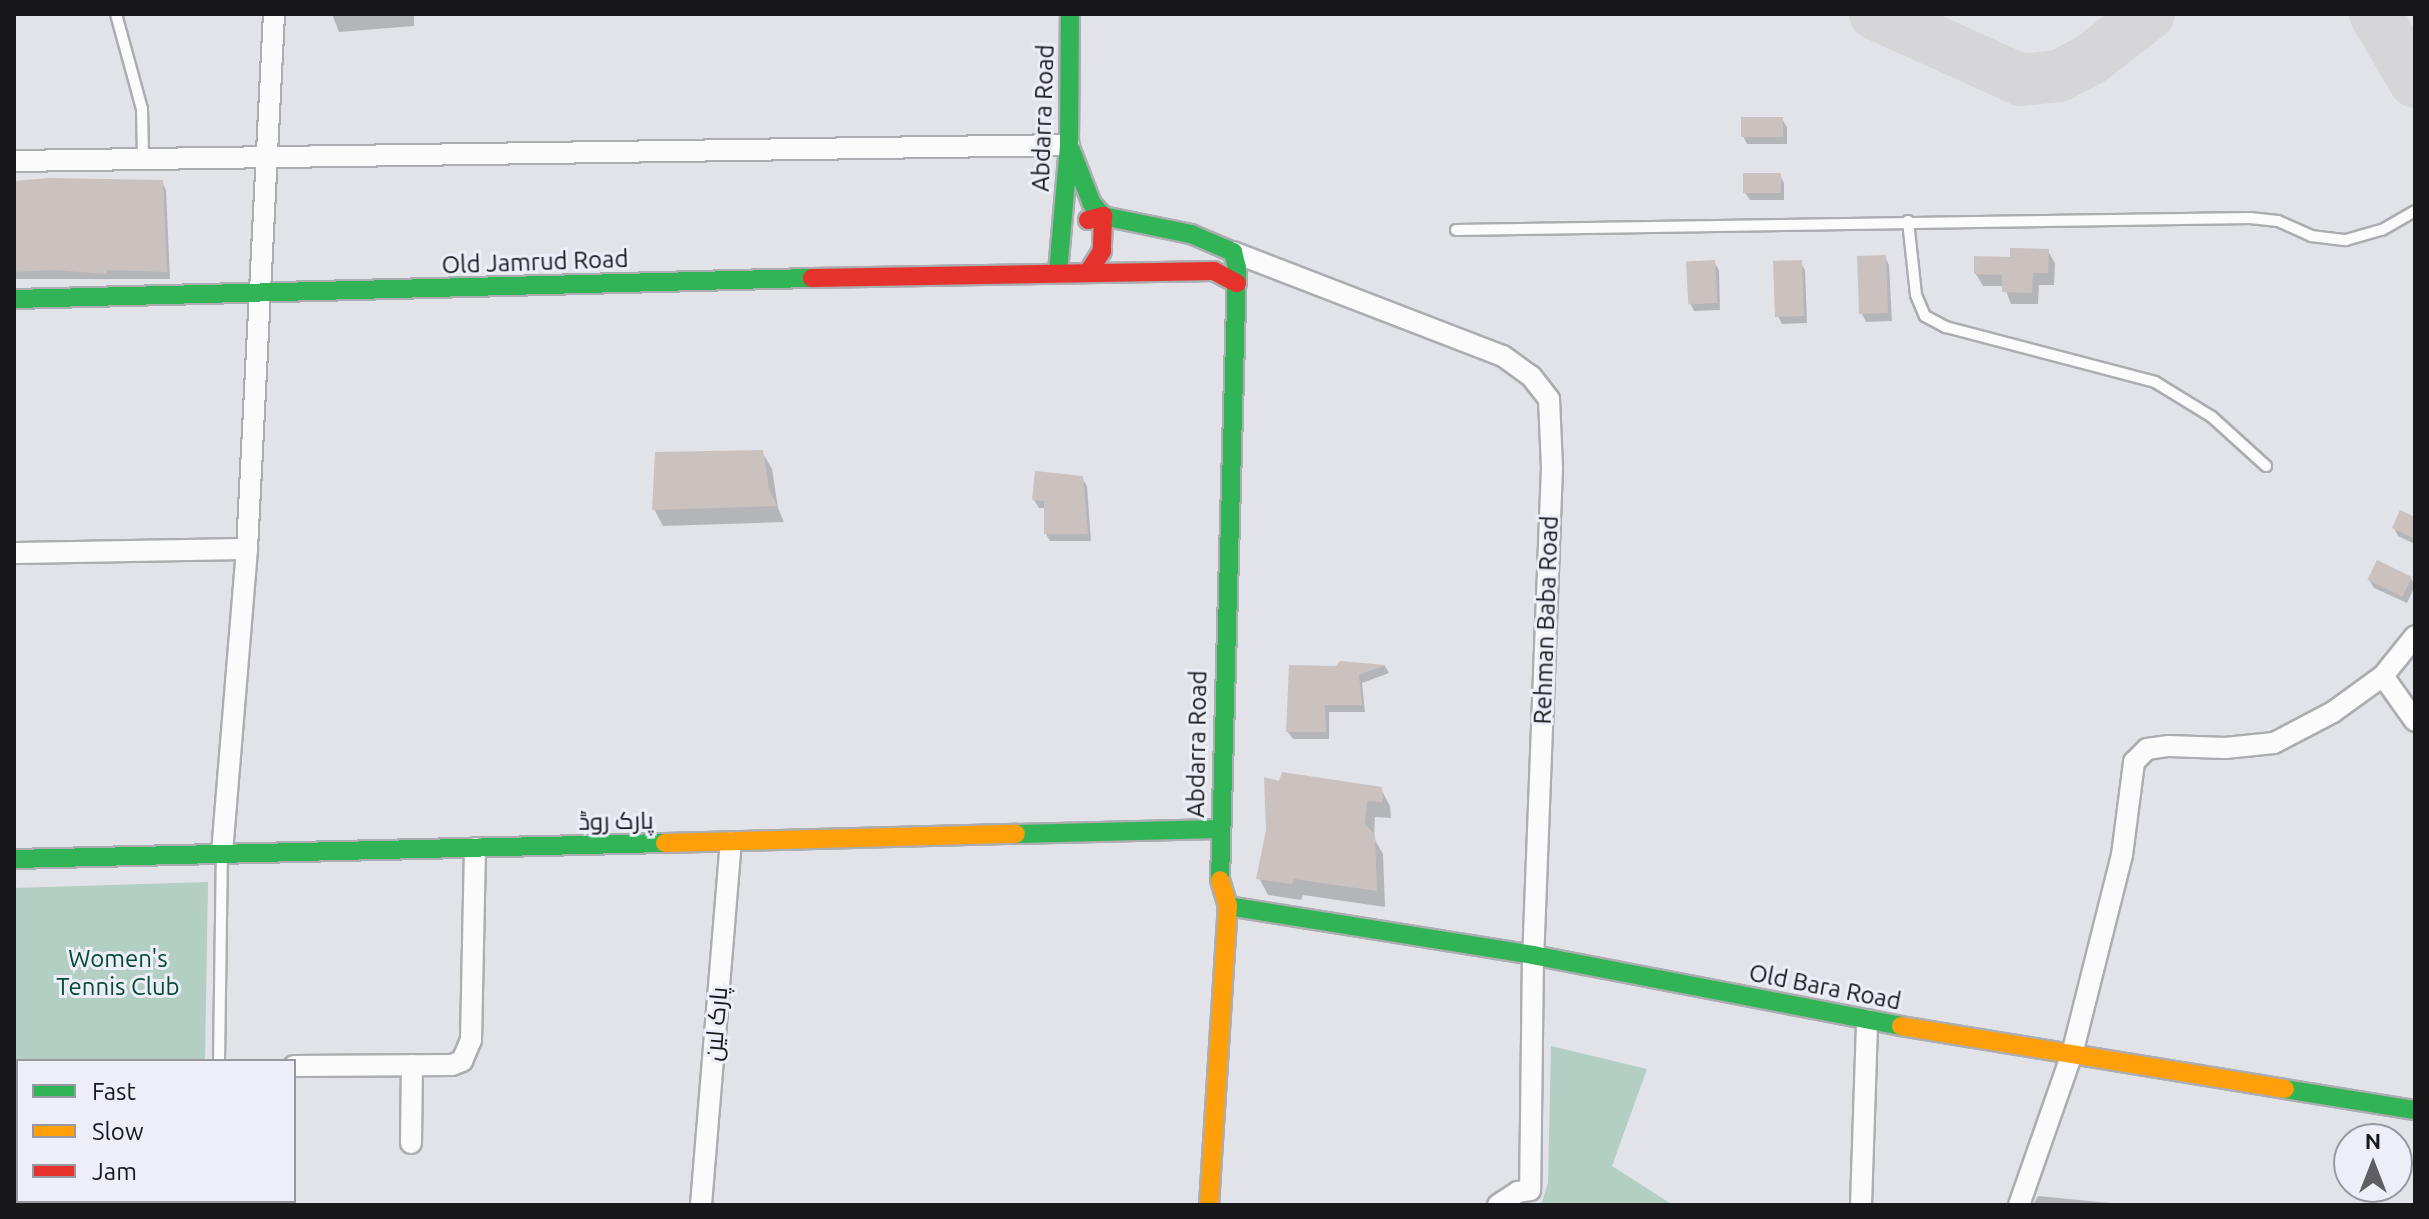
<!DOCTYPE html>
<html>
<head>
<meta charset="utf-8">
<style>
	body { margin:0 }
	#map { position:relative; width:2429px; height:1219px; overflow:hidden; background:#e2e3e8; font-family:Ubuntu,Cairo,sans-serif }
	div>[style] { position:absolute }
	[style*='--x'] { left:calc(var(--x)*1px); top:calc(var(--y)*1px); width:calc(var(--w)*1px); rotate:calc(var(--a)*1deg) }
	.green>* { inset:0; background:#b3cec3 }
	.shadow>* { inset:0; background:#0003 }
	.taxiway>* { height:52px; margin:-26px; padding:0 26px; transform-origin:26px; border-radius:26px; background:#d6d6d9 }
	.building>* { inset:0; background:#cbc2c0; transform-origin:0 0 }
	.roads { filter:drop-shadow(2px 0 #acadb0) drop-shadow(-2px 0 #acadb0) drop-shadow(0 2px #acadb0) drop-shadow(0 -2px #acadb0) }
	.lane>* { height:10px; margin:-5px; padding:0 5px; transform-origin:5px; border-radius:5px; background:#fbfbfc }
	.street>* { height:20px; margin:-10px; padding:0 10px; transform-origin:10px; border-radius:10px; background:#fbfbfc }
	.fast>* { height:18px; margin:-9px; padding:0 9px; transform-origin:9px; border-radius:9px; background:#30b455 }
	.slow>* { height:18px; margin:-9px; padding:0 9px; transform-origin:9px; border-radius:9px; background:#ff9f0a }
	.jam>* { height:18px; margin:-9px; padding:0 9px; transform-origin:9px; border-radius:9px; background:#e5322d }
	span { translate:-50% -50%; white-space:nowrap; text-align:center; line-height:1.15; -webkit-text-stroke:6px #edeef8; paint-order:stroke }
	.street-label { font-size:24px; color:#18181b }
	.park-label { font-size:24px; color:#034c34 }
	.frame { position:absolute; inset:0; border:16px solid #18181b; pointer-events:none }
	.legend { position:absolute; left:16px; top:1059px; width:280px; height:144px; box-sizing:border-box; background:#edeef8; border:2px solid #9898a0; margin:0; padding:10px 14px; list-style:none; font-size:24px; color:#18181b }
	.legend li { display:flex; align-items:center; gap:16px; height:40px }
	.legend b { width:40px; border:2px solid #9898a0 }
	.north { position:absolute; left:2333px; top:1123px; width:80px; height:80px; box-sizing:border-box; background:#edeef8; border:2px solid #9898a0; border-radius:50%; rotate:0deg; font-size:22px; font-weight:700; line-height:32px; text-align:center; color:#18181b }
	.north::after { content:''; display:block; margin:auto; width:28px; height:36px; background:#5f5f63; clip-path:polygon(50% 0,100% 100%,50% 72%,0 100%) }
</style>
</head>
<body>
<div id="map">
	<div class="green">
		<div style="clip-path:polygon(208px 882px,205px 1061px,18px 1061px,18px 1091px,14px 1089px,14px 888px)"></div>
		<div style="clip-path:polygon(1551px 1046px,1647px 1069px,1612px 1166px,1673px 1205px,1541px 1205px,1548px 1183px)"></div>
	</div>
	<div class="shadow">
		<div style="clip-path:polygon(332px 14px,414px 14px,414px 26px,339px 32px)"></div>
		<div style="clip-path:polygon(1782px 119px,1787px 127px,1787px 144px,1747px 144px,1743px 136px)"></div>
		<div style="clip-path:polygon(1780px 175px,1784px 183px,1784px 200px,1750px 200px,1745px 193px)"></div>
		<div style="clip-path:polygon(162px 182px,166px 190px,170px 279px,14px 279px,14px 183px)"></div>
		<div style="clip-path:polygon(2048px 251px,2055px 263px,2054px 285px,2039px 285px,2038px 304px,2011px 304px,2004px 286px,1983px 286px,1976px 274px,2012px 260px)"></div>
		<div style="clip-path:polygon(1885px 257px,1889px 265px,1892px 321px,1866px 322px,1862px 314px)"></div>
		<div style="clip-path:polygon(1714px 262px,1719px 270px,1720px 310px,1694px 311px,1690px 303px)"></div>
		<div style="clip-path:polygon(1800px 262px,1805px 270px,1807px 323px,1782px 324px,1778px 316px)"></div>
		<div style="clip-path:polygon(762px 452px,772px 469px,778px 508px,784px 522px,663px 526px,654px 509px)"></div>
		<div style="clip-path:polygon(1082px 478px,1087px 486px,1091px 541px,1050px 541px,1046px 534px,1046px 508px,1039px 508px,1034px 500px)"></div>
		<div style="clip-path:polygon(2415px 519px,2415px 544px,2398px 536px,2394px 528px)"></div>
		<div style="clip-path:polygon(2411px 578px,2415px 586px,2407px 603px,2374px 588px,2369px 580px)"></div>
		<div style="clip-path:polygon(1341px 663px,1385px 666px,1389px 673px,1362px 683px,1365px 712px,1329px 712px,1329px 739px,1293px 739px,1288px 732px)"></div>
		<div style="clip-path:polygon(1280px 784px,1381px 789px,1390px 806px,1391px 818px,1375px 817px,1374px 838px,1383px 854px,1385px 907px,1303px 895px,1301px 900px,1268px 895px,1259px 878px)"></div>
		<div style="clip-path:polygon(2038px 1196px,2130px 1205px,2033px 1205px)"></div>
	</div>
	<div class="taxiway">
		<div style="--x:1875;--y:14;--w:160;--a:24.3"></div>
		<div style="--x:2021;--y:80;--w:38;--a:-6"></div>
		<div style="--x:2059;--y:76;--w:36;--a:-28"></div>
		<div style="--x:2091;--y:59;--w:73;--a:-37.8"></div>
		<div style="--x:2375;--y:14;--w:79;--a:59.5"></div>
	</div>
	<div class="building">
		<div style="left:1741px;top:117px;width:42px;height:20px"></div>
		<div style="left:1743px;top:173px;width:38px;height:20px"></div>
		<div style="clip-path:polygon(50px 178px,163px 180px,167px 272px,107px 270px,107px 274px,51px 270px,14px 272px,14px 181px)"></div>
		<div style="clip-path:polygon(2010px 248px,2049px 249px,2048px 273px,2033px 273px,2032px 293px,2002px 292px,2002px 275px,1974px 274px,1974px 256px,2010px 257px)"></div>
		<div style="left:1886px;top:255px;width:58px;height:29px;rotate:88deg"></div>
		<div style="left:1715px;top:260px;width:43px;height:29px;rotate:87deg"></div>
		<div style="left:1802px;top:260px;width:56px;height:29px;rotate:88deg"></div>
		<div style="clip-path:polygon(763px 450px,769px 489px,777px 506px,652px 510px,655px 452px)"></div>
		<div style="clip-path:polygon(1035px 471px,1083px 476px,1088px 534px,1044px 534px,1044px 501px,1032px 500px)"></div>
		<div style="clip-path:polygon(2400px 510px,2415px 517px,2415px 539px,2392px 528px)"></div>
		<div style="left:2377px;top:560px;width:39px;height:22px;rotate:26deg"></div>
		<div style="clip-path:polygon(1340px 661px,1386px 665px,1359px 675px,1362px 705px,1325px 705px,1326px 732px,1286px 732px,1289px 665px,1336px 666px)"></div>
		<div style="clip-path:polygon(1282px 772px,1382px 787px,1383px 802px,1367px 801px,1365px 824px,1375px 835px,1377px 891px,1294px 879px,1292px 884px,1256px 879px,1266px 830px,1264px 777px,1279px 781px)"></div>
	</div>
	<div class="roads">
		<div class="lane">
			<div style="--x:116;--y:14;--w:98;--a:74.7"></div>
			<div style="--x:142;--y:109;--w:48;--a:88.8"></div>
			<div style="--x:1908;--y:221;--w:74;--a:83.8"></div>
			<div style="--x:1916;--y:295;--w:23;--a:67"></div>
			<div style="--x:1925;--y:316;--w:24;--a:28"></div>
			<div style="--x:1946;--y:327;--w:216;--a:14.7"></div>
			<div style="--x:2155;--y:382;--w:67;--a:31.6"></div>
			<div style="--x:2212;--y:417;--w:73;--a:42.2"></div>
			<div style="--x:1456;--y:230;--w:794;--a:-0.87"></div>
			<div style="--x:2250;--y:218;--w:28;--a:6"></div>
			<div style="--x:2278;--y:221;--w:36;--a:24"></div>
			<div style="--x:2311;--y:236;--w:35;--a:7"></div>
			<div style="--x:2346;--y:240;--w:37;--a:-16"></div>
			<div style="--x:2382;--y:230;--w:38;--a:-30"></div>
			<div style="--x:219;--y:1061;--w:206;--a:-89.2"></div>
		</div>
		<div class="street">
			<div style="--x:14;--y:161;--w:1055;--a:-0.87"></div>
			<div style="--x:1233;--y:252;--w:289;--a:21.1"></div>
			<div style="--x:1503;--y:356;--w:34;--a:36"></div>
			<div style="--x:1531;--y:376;--w:29;--a:52"></div>
			<div style="--x:1549;--y:399;--w:68;--a:87.5"></div>
			<div style="--x:1552;--y:467;--w:488;--a:92.2"></div>
			<div style="--x:1533;--y:955;--w:235;--a:90.7"></div>
			<div style="--x:1530;--y:1190;--w:12;--a:171"></div>
			<div style="--x:1518;--y:1192;--w:24;--a:147"></div>
			<div style="--x:14;--y:553;--w:233;--a:-1"></div>
			<div style="--x:2383;--y:676;--w:55;--a:54.6"></div>
			<div style="--x:222;--y:853;--w:305;--a:-85.3"></div>
			<div style="--x:247;--y:549;--w:536;--a:-87.11"></div>
			<div style="--x:294;--y:1066;--w:158;--a:-0.4"></div>
			<div style="--x:452;--y:1065;--w:11;--a:-22"></div>
			<div style="--x:462;--y:1061;--w:23;--a:-67"></div>
			<div style="--x:471;--y:1040;--w:192;--a:-88.8"></div>
			<div style="--x:411;--y:1143;--w:78;--a:-89.3"></div>
			<div style="--x:701;--y:1205;--w:364;--a:-85.3"></div>
			<div style="--x:1861;--y:1205;--w:185;--a:-88.1"></div>
			<div style="--x:2019;--y:1205;--w:160;--a:-70.7"></div>
			<div style="--x:2072;--y:1054;--w:205;--a:-75.9"></div>
			<div style="--x:2122;--y:855;--w:94;--a:-82.6"></div>
			<div style="--x:2134;--y:762;--w:18;--a:-45"></div>
			<div style="--x:2147;--y:749;--w:22;--a:-8"></div>
			<div style="--x:2169;--y:746;--w:56;--a:2"></div>
			<div style="--x:2225;--y:748;--w:49;--a:-5.8"></div>
			<div style="--x:2274;--y:743;--w:67;--a:-27.7"></div>
			<div style="--x:2333;--y:712;--w:62;--a:-35.8"></div>
			<div style="--x:2383;--y:676;--w:51;--a:-51.3"></div>
		</div>
		<div class="fast">
			<div style="--x:1069;--y:145;--w:63;--a:68.7"></div>
			<div style="--x:1092;--y:204;--w:16;--a:47"></div>
			<div style="--x:1103;--y:216;--w:90;--a:11.6"></div>
			<div style="--x:1191;--y:234;--w:46;--a:23.2"></div>
			<div style="--x:1233;--y:252;--w:16;--a:76"></div>
			<div style="--x:1237;--y:268;--w:612;--a:91.59"></div>
			<div style="--x:1058;--y:272;--w:127;--a:-85"></div>
			<div style="--x:1069;--y:145;--w:131;--a:-89.6"></div>
			<div style="--x:14;--y:299;--w:798;--a:-1.51"></div>
			<div style="--x:1016;--y:834;--w:203;--a:-1.4"></div>
			<div style="--x:14;--y:859;--w:651;--a:-1.41"></div>
			<div style="--x:1228;--y:906;--w:309;--a:9.1"></div>
			<div style="--x:1533;--y:955;--w:375;--a:10.9"></div>
			<div style="--x:2285;--y:1089;--w:132;--a:9.2"></div>
		</div>
		<div class="slow">
			<div style="--x:665;--y:843;--w:351;--a:-1.5"></div>
			<div style="--x:1901;--y:1026;--w:389;--a:9.3"></div>
			<div style="--x:1209;--y:1205;--w:300;--a:-86.4"></div>
			<div style="--x:1228;--y:906;--w:27;--a:-107"></div>
		</div>
		<div class="jam">
			<div style="--x:1088;--y:220;--w:16;--a:-15"></div>
			<div style="--x:1103;--y:216;--w:35;--a:92"></div>
			<div style="--x:1102;--y:251;--w:24;--a:123"></div>
			<div style="--x:812;--y:278;--w:402;--a:-1"></div>
			<div style="--x:1214;--y:271;--w:26;--a:28"></div>
		</div>
	</div>
	<div class="street-label">
		<span style="left:1043px;top:118px;rotate:-88deg">Abdarra Road</span>
		<span style="left:535px;top:262px;rotate:-2deg">Old Jamrud Road</span>
		<span style="left:1546px;top:620px;rotate:-88deg">Rehman Baba Road</span>
		<span style="left:1197px;top:744px;rotate:-89deg">Abdarra Road</span>
		<span style="left:616px;top:821px;rotate:-1deg">پارک روڈ</span>
		<span style="left:1825px;top:987px;rotate:11deg">Old Bara Road</span>
		<span style="left:716px;top:1024px;rotate:-85deg">پارک لین</span>
	</div>
	<div class="park-label">
		<span style="left:118px;top:973px">Women's<br>Tennis Club</span>
	</div>
	<div class="frame"></div>
	<ul class="legend">
	<li><b style="height:10px;background:#30b455"></b>Fast</li>
	<li><b style="height:10px;background:#ff9f0a"></b>Slow</li>
	<li><b style="height:10px;background:#e5322d"></b>Jam</li>
	</ul>
	<div class="north">N</div>
</div>
</body>
</html>
